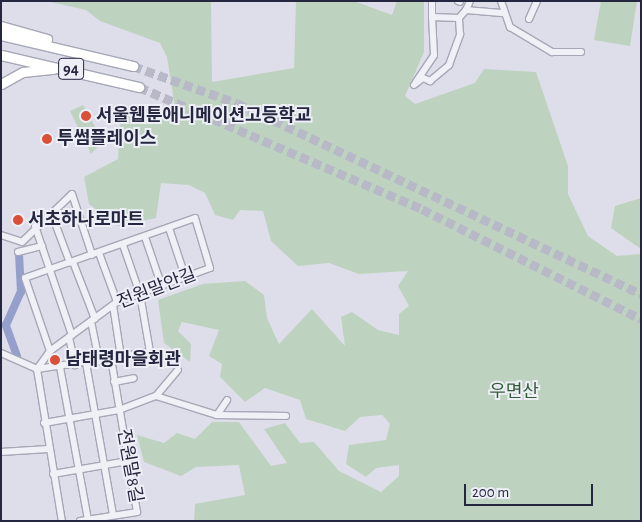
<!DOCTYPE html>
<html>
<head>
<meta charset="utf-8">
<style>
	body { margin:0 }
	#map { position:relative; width:642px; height:522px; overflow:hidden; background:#dddee9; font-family:"Alegreya Sans","Noto Sans KR",sans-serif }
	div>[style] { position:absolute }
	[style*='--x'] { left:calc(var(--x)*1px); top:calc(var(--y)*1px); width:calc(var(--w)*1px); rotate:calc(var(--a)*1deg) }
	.green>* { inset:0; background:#bed3bf }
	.river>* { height:8px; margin:-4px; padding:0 4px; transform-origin:4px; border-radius:4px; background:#959fcc }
	.highway-tunnel>* { height:9px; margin-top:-4.5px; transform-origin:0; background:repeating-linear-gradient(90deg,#b8b9c7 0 9px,transparent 0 13.5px) }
	.roads { filter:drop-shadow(1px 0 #a6a7b6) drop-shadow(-1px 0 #a6a7b6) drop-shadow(0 1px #a6a7b6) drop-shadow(0 -1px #a6a7b6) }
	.minor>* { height:6px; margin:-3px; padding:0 3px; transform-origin:3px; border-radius:3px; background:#f0f1f7 }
	.highway>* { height:9px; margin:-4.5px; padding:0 4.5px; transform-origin:4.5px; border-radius:4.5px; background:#fff }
	.dots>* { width:14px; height:14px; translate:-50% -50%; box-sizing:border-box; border:2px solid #edeef6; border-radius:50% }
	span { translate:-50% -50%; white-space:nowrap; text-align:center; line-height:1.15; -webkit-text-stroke:4px #edeef6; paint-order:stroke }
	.shield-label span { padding:1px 4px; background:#edeef6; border:1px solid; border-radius:4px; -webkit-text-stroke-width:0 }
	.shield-label { font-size:16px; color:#252740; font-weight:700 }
	.poi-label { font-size:18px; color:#252740; font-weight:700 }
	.left { translate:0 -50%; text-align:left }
	.street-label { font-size:18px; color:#252740 }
	.park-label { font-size:18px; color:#325d37 }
	.frame { position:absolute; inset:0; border:2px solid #252740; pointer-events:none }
	.scale { position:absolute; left:464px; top:484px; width:129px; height:22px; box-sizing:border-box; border:2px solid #252740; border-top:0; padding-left:6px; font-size:15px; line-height:18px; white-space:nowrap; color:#252740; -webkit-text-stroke:4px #edeef6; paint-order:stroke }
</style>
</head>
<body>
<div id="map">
	<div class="green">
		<div style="clip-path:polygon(46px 1px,211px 1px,212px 82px,294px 68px,296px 1px,354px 1px,392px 15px,397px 1px,424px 1px,424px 52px,405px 96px,415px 104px,475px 83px,484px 69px,536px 72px,568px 166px,568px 194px,588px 236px,617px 256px,641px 254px,641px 521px,194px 521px,195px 504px,245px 495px,239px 465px,196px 467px,181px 476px,144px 462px,137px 435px,164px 443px,177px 433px,195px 439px,212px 422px,239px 422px,271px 466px,287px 463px,264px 429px,285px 423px,300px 443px,314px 442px,339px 471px,381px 492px,399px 476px,399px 465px,376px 468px,366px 477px,346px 464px,349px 445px,386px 440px,390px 424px,382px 415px,360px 417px,345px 431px,306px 419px,300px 400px,265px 388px,245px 402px,220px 377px,222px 364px,209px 356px,219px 330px,182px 322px,178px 331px,191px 344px,190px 362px,164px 343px,158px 300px,203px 284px,245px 281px,264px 295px,267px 318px,279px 344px,312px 309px,345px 346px,341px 317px,352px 312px,378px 330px,399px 335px,399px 314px,409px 306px,398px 286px,408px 271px,359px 274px,329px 263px,298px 266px,271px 241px,263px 211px,240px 210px,233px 220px,215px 215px,205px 193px,189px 185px,161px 183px,156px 218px,118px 226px,89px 204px,84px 177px,118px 159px,121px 113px,175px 108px,167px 57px,160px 43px,100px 21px,86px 10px)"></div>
		<div style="clip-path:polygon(601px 1px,637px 1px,630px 46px,594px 40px)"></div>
		<div style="clip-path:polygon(83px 105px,103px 141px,91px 154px,70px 111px)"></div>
		<div style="clip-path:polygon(641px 198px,641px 249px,611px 228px,615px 206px)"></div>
	</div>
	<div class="river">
		<div style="--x:17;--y:356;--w:33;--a:-110"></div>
		<div style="--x:6;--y:325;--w:36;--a:-66"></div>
		<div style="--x:21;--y:292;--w:39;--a:-93"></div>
	</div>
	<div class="highway-tunnel">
		<div style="--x:133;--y:66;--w:110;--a:19.6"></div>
		<div style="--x:237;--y:103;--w:447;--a:25.3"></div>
		<div style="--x:139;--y:87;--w:308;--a:23.3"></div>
		<div style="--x:422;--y:209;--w:245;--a:26.7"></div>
	</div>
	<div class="roads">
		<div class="minor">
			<div style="--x:432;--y:1;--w:16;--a:90"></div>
			<div style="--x:432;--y:17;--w:27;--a:2"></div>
			<div style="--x:459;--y:18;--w:11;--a:-49"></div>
			<div style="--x:466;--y:10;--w:38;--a:5"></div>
			<div style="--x:458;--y:1;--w:2;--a:27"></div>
			<div style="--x:501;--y:1;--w:28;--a:71"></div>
			<div style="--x:510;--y:27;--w:49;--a:30.8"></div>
			<div style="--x:552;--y:52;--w:29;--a:0"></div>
			<div style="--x:466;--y:10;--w:10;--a:-66"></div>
			<div style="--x:529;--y:19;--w:20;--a:-66"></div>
			<div style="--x:416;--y:82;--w:32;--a:-56"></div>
			<div style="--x:434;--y:55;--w:38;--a:-93"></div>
			<div style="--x:414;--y:85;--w:11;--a:-38"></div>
			<div style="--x:423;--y:78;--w:8;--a:23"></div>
			<div style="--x:430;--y:81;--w:25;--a:-40"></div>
			<div style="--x:449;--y:65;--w:33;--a:-70"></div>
			<div style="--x:460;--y:34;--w:16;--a:-94"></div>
			<div style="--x:52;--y:215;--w:51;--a:69.4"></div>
			<div style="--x:35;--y:226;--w:115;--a:71.3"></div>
			<div style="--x:169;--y:228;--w:54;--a:71.6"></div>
			<div style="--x:1;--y:235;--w:22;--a:18"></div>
			<div style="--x:22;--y:242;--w:69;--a:-43.8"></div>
			<div style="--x:72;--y:194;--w:64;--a:71.8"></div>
			<div style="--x:145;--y:237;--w:53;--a:71.2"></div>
			<div style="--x:123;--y:245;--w:52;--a:70.9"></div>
			<div style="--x:18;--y:252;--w:25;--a:-14"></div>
			<div style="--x:99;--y:253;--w:52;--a:69.8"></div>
			<div style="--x:73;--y:262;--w:61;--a:68.9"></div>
			<div style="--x:113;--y:305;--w:53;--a:81.3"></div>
			<div style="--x:91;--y:321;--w:41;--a:78.7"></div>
			<div style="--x:69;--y:337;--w:29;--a:78"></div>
			<div style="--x:1;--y:353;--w:39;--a:24"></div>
			<div style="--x:37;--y:369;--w:114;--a:-8.6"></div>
			<div style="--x:150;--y:352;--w:59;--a:-99.8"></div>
			<div style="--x:86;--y:363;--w:154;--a:79.9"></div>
			<div style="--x:60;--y:367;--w:156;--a:79.6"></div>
			<div style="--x:37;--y:369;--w:22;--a:-54"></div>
			<div style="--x:50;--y:351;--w:83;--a:-36.2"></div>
			<div style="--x:117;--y:302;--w:99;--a:-20.1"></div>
			<div style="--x:210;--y:268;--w:52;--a:-106.7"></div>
			<div style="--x:195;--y:218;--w:180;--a:160.6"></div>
			<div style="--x:25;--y:278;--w:77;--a:71.1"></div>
			<div style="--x:37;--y:369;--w:154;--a:80.7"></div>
			<div style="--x:114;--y:382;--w:20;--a:-11"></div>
			<div style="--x:156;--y:396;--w:34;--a:-50"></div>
			<div style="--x:217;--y:415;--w:18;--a:-56"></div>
			<div style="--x:44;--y:423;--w:76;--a:-9.8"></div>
			<div style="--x:119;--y:410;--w:40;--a:-21"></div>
			<div style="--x:156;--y:396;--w:64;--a:17.3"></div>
			<div style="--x:217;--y:415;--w:69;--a:0.8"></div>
			<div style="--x:1;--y:452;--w:47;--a:-3.7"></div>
			<div style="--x:53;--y:474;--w:76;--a:-9.8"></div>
			<div style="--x:80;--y:521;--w:58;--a:-9"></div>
			<div style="--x:137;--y:512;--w:155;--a:-99.6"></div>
		</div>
		<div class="highway">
			<div style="--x:1;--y:26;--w:48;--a:15.8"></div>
			<div style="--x:1;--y:35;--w:136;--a:13.2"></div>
			<div style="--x:1;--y:55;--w:142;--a:13.1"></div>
			<div style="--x:1;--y:84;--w:25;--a:-29"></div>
			<div style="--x:23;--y:72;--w:31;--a:-6"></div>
		</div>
	</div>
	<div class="dots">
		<div style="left:86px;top:116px;background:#d94f37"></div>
		<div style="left:47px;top:139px;background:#d94f37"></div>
		<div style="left:18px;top:220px;background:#d94f37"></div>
		<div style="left:55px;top:360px;background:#d94f37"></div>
	</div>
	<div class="shield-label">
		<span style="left:71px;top:69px">94</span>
	</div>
	<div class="poi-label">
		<span class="left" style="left:96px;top:116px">서울웹툰애니메이션고등학교</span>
		<span class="left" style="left:57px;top:139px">투썸플레이스</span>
		<span class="left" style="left:28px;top:220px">서초하나로마트</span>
		<span class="left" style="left:65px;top:360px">남태령마을회관</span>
	</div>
	<div class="street-label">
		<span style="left:157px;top:289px;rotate:-21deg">전원말안길</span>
		<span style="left:129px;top:466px;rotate:80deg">전원말8길</span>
	</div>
	<div class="park-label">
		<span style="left:514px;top:392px">우면산</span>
	</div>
	<div class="frame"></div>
	<div class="scale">200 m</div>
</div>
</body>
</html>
